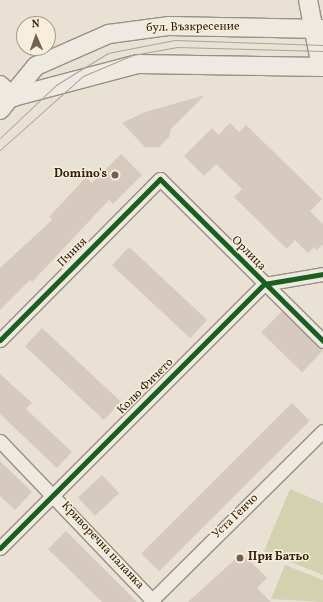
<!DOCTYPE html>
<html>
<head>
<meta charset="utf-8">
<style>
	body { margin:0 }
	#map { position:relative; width:323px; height:602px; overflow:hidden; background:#e9e2d4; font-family:Vollkorn,serif }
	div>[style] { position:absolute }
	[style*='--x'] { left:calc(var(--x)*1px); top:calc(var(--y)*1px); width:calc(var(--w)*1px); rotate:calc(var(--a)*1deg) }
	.green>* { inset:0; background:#d2d1b0 }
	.building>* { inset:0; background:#d6c9bd; transform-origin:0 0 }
	.roads { filter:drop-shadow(1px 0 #979185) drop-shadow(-1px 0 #979185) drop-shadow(0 1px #979185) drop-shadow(0 -1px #979185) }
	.street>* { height:13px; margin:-6.5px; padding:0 6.5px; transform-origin:6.5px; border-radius:6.5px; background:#eeeae2 }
	.secondary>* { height:18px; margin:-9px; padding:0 9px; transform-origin:9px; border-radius:9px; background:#eeeae2 }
	.tram>* { height:1px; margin:-0.5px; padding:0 0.5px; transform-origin:0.5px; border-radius:0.5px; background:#a8a49c }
	.cycleway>* { height:5px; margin:-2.5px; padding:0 2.5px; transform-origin:2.5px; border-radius:2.5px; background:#1b5e20 }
	.dots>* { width:11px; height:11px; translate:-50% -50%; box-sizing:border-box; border:2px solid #f7eedd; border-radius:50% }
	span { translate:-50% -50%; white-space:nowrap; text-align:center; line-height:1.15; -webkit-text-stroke:3px #f7eedd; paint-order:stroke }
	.street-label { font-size:12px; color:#321f06 }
	.poi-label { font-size:12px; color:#321f06; font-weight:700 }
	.right { translate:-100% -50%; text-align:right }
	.left { translate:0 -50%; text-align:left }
	.north { position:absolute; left:16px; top:16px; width:40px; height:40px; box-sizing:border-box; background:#f7eedd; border:1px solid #a89b87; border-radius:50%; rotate:358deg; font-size:11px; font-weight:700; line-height:16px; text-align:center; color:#321f06 }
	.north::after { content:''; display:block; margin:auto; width:14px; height:18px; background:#72634e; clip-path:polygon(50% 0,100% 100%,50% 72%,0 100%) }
</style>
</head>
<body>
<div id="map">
	<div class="green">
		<div style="clip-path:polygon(290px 489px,323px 503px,323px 575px,264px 551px)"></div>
		<div style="clip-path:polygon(285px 565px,323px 580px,323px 602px,271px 599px)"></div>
	</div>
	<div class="building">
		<div style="clip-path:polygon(205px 95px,171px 129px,169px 137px,159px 147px,145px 147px,122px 123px,145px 112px)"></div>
		<div style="clip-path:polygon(230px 123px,239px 132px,246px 125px,322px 199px,310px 211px,323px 224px,323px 244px,317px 250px,314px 247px,308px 253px,295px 240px,287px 249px,234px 197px,242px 189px,216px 164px,204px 176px,184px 156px,212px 128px,218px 135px)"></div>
		<div style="clip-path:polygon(121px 154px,142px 175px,113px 204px,109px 200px,32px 282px,30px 280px,0 310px,0 268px,52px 220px,49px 217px,86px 177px,92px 183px)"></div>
		<div style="left:129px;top:247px;width:107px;height:25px;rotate:43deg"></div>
		<div style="left:282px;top:311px;width:57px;height:30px;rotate:44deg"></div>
		<div style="left:42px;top:328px;width:108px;height:25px;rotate:43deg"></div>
		<div style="clip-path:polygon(0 374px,32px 403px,26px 409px,72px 452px,57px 468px,0 414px)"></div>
		<div style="left:292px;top:403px;width:25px;height:213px;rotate:45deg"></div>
		<div style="clip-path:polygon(0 461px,32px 492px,15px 510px,0 496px)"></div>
		<div style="left:102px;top:475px;width:25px;height:33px;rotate:47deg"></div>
		<div style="clip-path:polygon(66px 531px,137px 602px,102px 602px,48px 549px)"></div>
		<div style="clip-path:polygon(242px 553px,267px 578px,257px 588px,271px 602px,188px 602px)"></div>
	</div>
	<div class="roads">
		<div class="street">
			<div style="--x:0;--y:340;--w:227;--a:-45.2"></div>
			<div style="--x:160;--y:179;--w:230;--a:44.8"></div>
			<div style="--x:0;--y:441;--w:220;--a:46.3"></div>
			<div style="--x:0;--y:548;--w:373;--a:-45"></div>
			<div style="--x:264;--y:284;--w:60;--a:-9.6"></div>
			<div style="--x:150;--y:602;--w:243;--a:-44.7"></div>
		</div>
		<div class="secondary">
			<div style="--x:308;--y:0;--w:68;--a:79"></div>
			<div style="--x:0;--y:85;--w:18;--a:43"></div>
			<div style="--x:13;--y:97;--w:129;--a:-14.8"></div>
			<div style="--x:138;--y:64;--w:185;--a:0.9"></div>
			<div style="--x:0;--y:110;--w:57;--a:-50.7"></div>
			<div style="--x:36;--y:66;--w:80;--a:-23.7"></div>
			<div style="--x:109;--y:34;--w:61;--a:-7.6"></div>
			<div style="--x:169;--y:26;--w:154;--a:1.1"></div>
		</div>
	</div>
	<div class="tram">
		<div style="--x:0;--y:138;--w:77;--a:-43.4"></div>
		<div style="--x:56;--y:85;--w:61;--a:-31.6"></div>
		<div style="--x:108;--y:53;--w:68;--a:-11"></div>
		<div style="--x:175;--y:40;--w:148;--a:1.9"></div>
		<div style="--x:0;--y:150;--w:111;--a:-41.7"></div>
		<div style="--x:83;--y:76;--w:54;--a:-22.8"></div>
		<div style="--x:133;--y:55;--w:45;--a:-10.3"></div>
		<div style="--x:177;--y:47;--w:146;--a:1.6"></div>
	</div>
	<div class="cycleway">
		<div style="--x:0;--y:340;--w:227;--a:-45.2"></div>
		<div style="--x:160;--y:179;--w:230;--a:44.8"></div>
		<div style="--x:0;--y:548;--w:373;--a:-45"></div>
		<div style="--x:264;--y:284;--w:60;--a:-9.6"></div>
	</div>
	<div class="dots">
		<div style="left:115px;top:175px;background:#72634e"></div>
		<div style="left:240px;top:558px;background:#72634e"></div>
	</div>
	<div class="street-label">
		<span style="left:193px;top:28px;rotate:-1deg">бул. Възкресение</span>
		<span style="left:73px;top:253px;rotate:-45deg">Пчиня</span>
		<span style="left:248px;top:254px;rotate:45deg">Орлица</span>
		<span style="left:146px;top:387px;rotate:-45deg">Колю Фичето</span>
		<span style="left:236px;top:517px;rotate:-44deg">Уста Генчо</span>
		<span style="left:102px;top:546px;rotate:47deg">Криворечна паланка</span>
	</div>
	<div class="poi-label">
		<span class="right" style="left:107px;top:175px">Domino's</span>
		<span class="left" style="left:248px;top:558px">При Батьо</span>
	</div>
	<div class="north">N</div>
</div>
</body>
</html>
